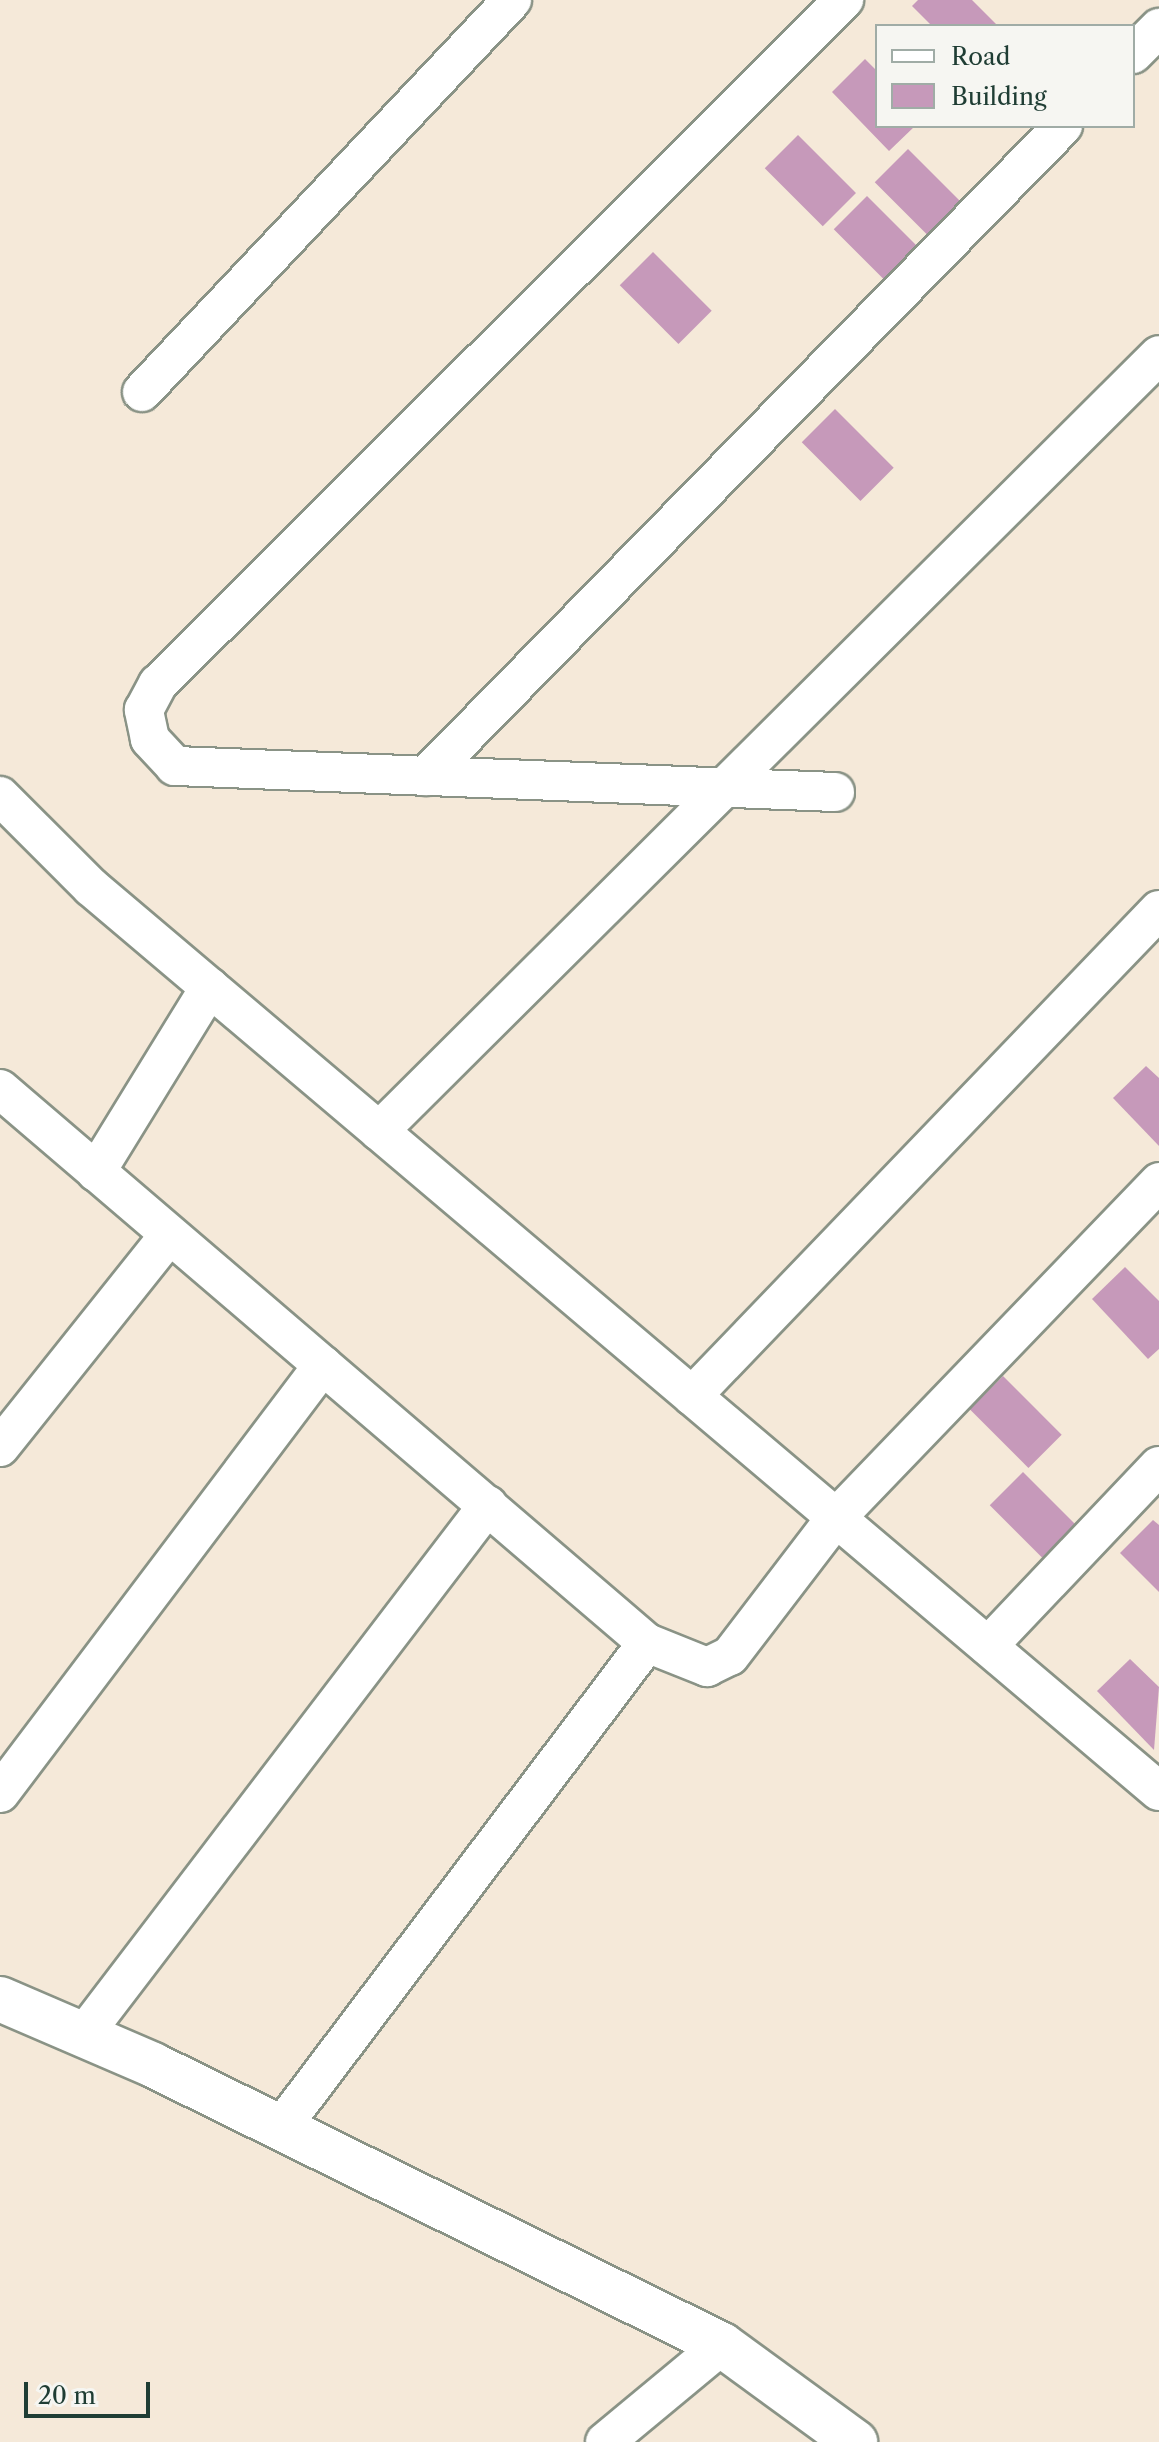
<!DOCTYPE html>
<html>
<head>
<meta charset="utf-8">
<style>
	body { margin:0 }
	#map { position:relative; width:1159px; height:2442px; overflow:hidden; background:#f5e9d9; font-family:"Libre Caslon Text",serif }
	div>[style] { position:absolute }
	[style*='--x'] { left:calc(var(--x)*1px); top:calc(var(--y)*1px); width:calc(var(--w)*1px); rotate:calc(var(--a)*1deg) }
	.building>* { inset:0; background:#c699ba; transform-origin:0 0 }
	.roads { filter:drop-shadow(2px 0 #8a9386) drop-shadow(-2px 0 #8a9386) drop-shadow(0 2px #8a9386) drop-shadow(0 -2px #8a9386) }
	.minor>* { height:38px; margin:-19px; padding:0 19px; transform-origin:19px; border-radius:19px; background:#fff }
	.tertiary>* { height:44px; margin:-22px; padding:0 22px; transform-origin:22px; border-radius:22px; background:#fff }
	span { translate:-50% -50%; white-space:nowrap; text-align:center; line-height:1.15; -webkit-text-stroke:6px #f6f6f2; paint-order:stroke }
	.legend { position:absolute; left:875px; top:24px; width:260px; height:104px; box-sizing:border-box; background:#f6f6f2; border:2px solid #a0aca6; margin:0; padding:10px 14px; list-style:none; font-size:24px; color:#1f3d34 }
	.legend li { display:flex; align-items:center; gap:16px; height:40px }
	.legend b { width:40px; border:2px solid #a0aca6 }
	.scale { position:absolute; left:24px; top:2382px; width:126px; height:36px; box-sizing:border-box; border:4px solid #1f3d34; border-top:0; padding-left:10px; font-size:24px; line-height:28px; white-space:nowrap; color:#1f3d34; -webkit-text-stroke:6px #f6f6f2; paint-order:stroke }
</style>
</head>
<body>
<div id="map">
	<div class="building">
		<div style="clip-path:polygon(918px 0,972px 0,998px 26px,932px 26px,912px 6px)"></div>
		<div style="clip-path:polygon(865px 59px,877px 71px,877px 126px,915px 126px,889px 151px,832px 92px)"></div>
		<div style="left:798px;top:135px;width:82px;height:47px;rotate:45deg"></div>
		<div style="left:908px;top:149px;width:82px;height:47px;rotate:45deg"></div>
		<div style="left:867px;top:196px;width:82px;height:47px;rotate:45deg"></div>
		<div style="left:653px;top:252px;width:83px;height:47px;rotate:45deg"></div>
		<div style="left:835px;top:409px;width:83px;height:47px;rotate:45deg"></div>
		<div style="clip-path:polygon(1146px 1066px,1159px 1078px,1159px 1146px,1113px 1098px)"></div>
		<div style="clip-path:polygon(1125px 1267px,1159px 1301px,1159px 1349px,1148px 1359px,1092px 1299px)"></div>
		<div style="left:1003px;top:1376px;width:83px;height:47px;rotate:45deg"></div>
		<div style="left:1023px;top:1472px;width:82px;height:47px;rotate:45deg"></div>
		<div style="clip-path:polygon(1153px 1520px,1159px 1525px,1159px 1592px,1120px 1553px)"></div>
		<div style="clip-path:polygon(1130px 1659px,1159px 1687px,1154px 1750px,1097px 1691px)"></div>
	</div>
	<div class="roads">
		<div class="minor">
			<div style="--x:1133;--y:54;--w:37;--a:-45"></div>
			<div style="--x:142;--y:392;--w:539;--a:-46.65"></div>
			<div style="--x:426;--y:776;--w:910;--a:-45.58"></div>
			<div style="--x:835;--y:792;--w:661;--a:-177.74"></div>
			<div style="--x:175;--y:766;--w:37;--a:-133"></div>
			<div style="--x:150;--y:739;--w:30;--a:-102"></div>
			<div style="--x:144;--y:710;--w:30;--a:-62"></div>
			<div style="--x:158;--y:684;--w:969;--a:-44.92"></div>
			<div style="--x:0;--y:796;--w:129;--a:45"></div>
			<div style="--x:91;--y:887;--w:1399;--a:40.25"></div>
			<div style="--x:0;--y:1089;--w:852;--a:40.57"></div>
			<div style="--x:647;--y:1643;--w:609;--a:127.06"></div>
			<div style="--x:379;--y:1131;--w:1100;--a:-44.85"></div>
			<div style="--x:96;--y:1172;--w:217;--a:-58.4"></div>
			<div style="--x:692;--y:1396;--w:674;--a:-46.14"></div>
			<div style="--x:0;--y:1447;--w:271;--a:-51.4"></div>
			<div style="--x:647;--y:1643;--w:65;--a:21.8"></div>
			<div style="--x:707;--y:1667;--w:25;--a:-26"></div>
			<div style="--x:730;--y:1656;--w:171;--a:-52.6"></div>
			<div style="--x:834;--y:1520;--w:469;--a:-46.1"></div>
			<div style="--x:988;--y:1646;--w:248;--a:-46.5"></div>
			<div style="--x:0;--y:1793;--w:536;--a:-52.96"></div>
			<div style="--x:85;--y:2033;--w:664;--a:-52.65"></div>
			<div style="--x:605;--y:2442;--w:152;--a:-39.7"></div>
		</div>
		<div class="tertiary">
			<div style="--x:0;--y:1999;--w:167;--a:23.3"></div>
			<div style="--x:153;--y:2065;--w:634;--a:26.2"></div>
			<div style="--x:722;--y:2345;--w:165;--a:36.1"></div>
		</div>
	</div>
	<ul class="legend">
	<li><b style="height:10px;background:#fff"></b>Road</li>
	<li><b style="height:22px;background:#c699ba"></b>Building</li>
	</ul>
	<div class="scale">20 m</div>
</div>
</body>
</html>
